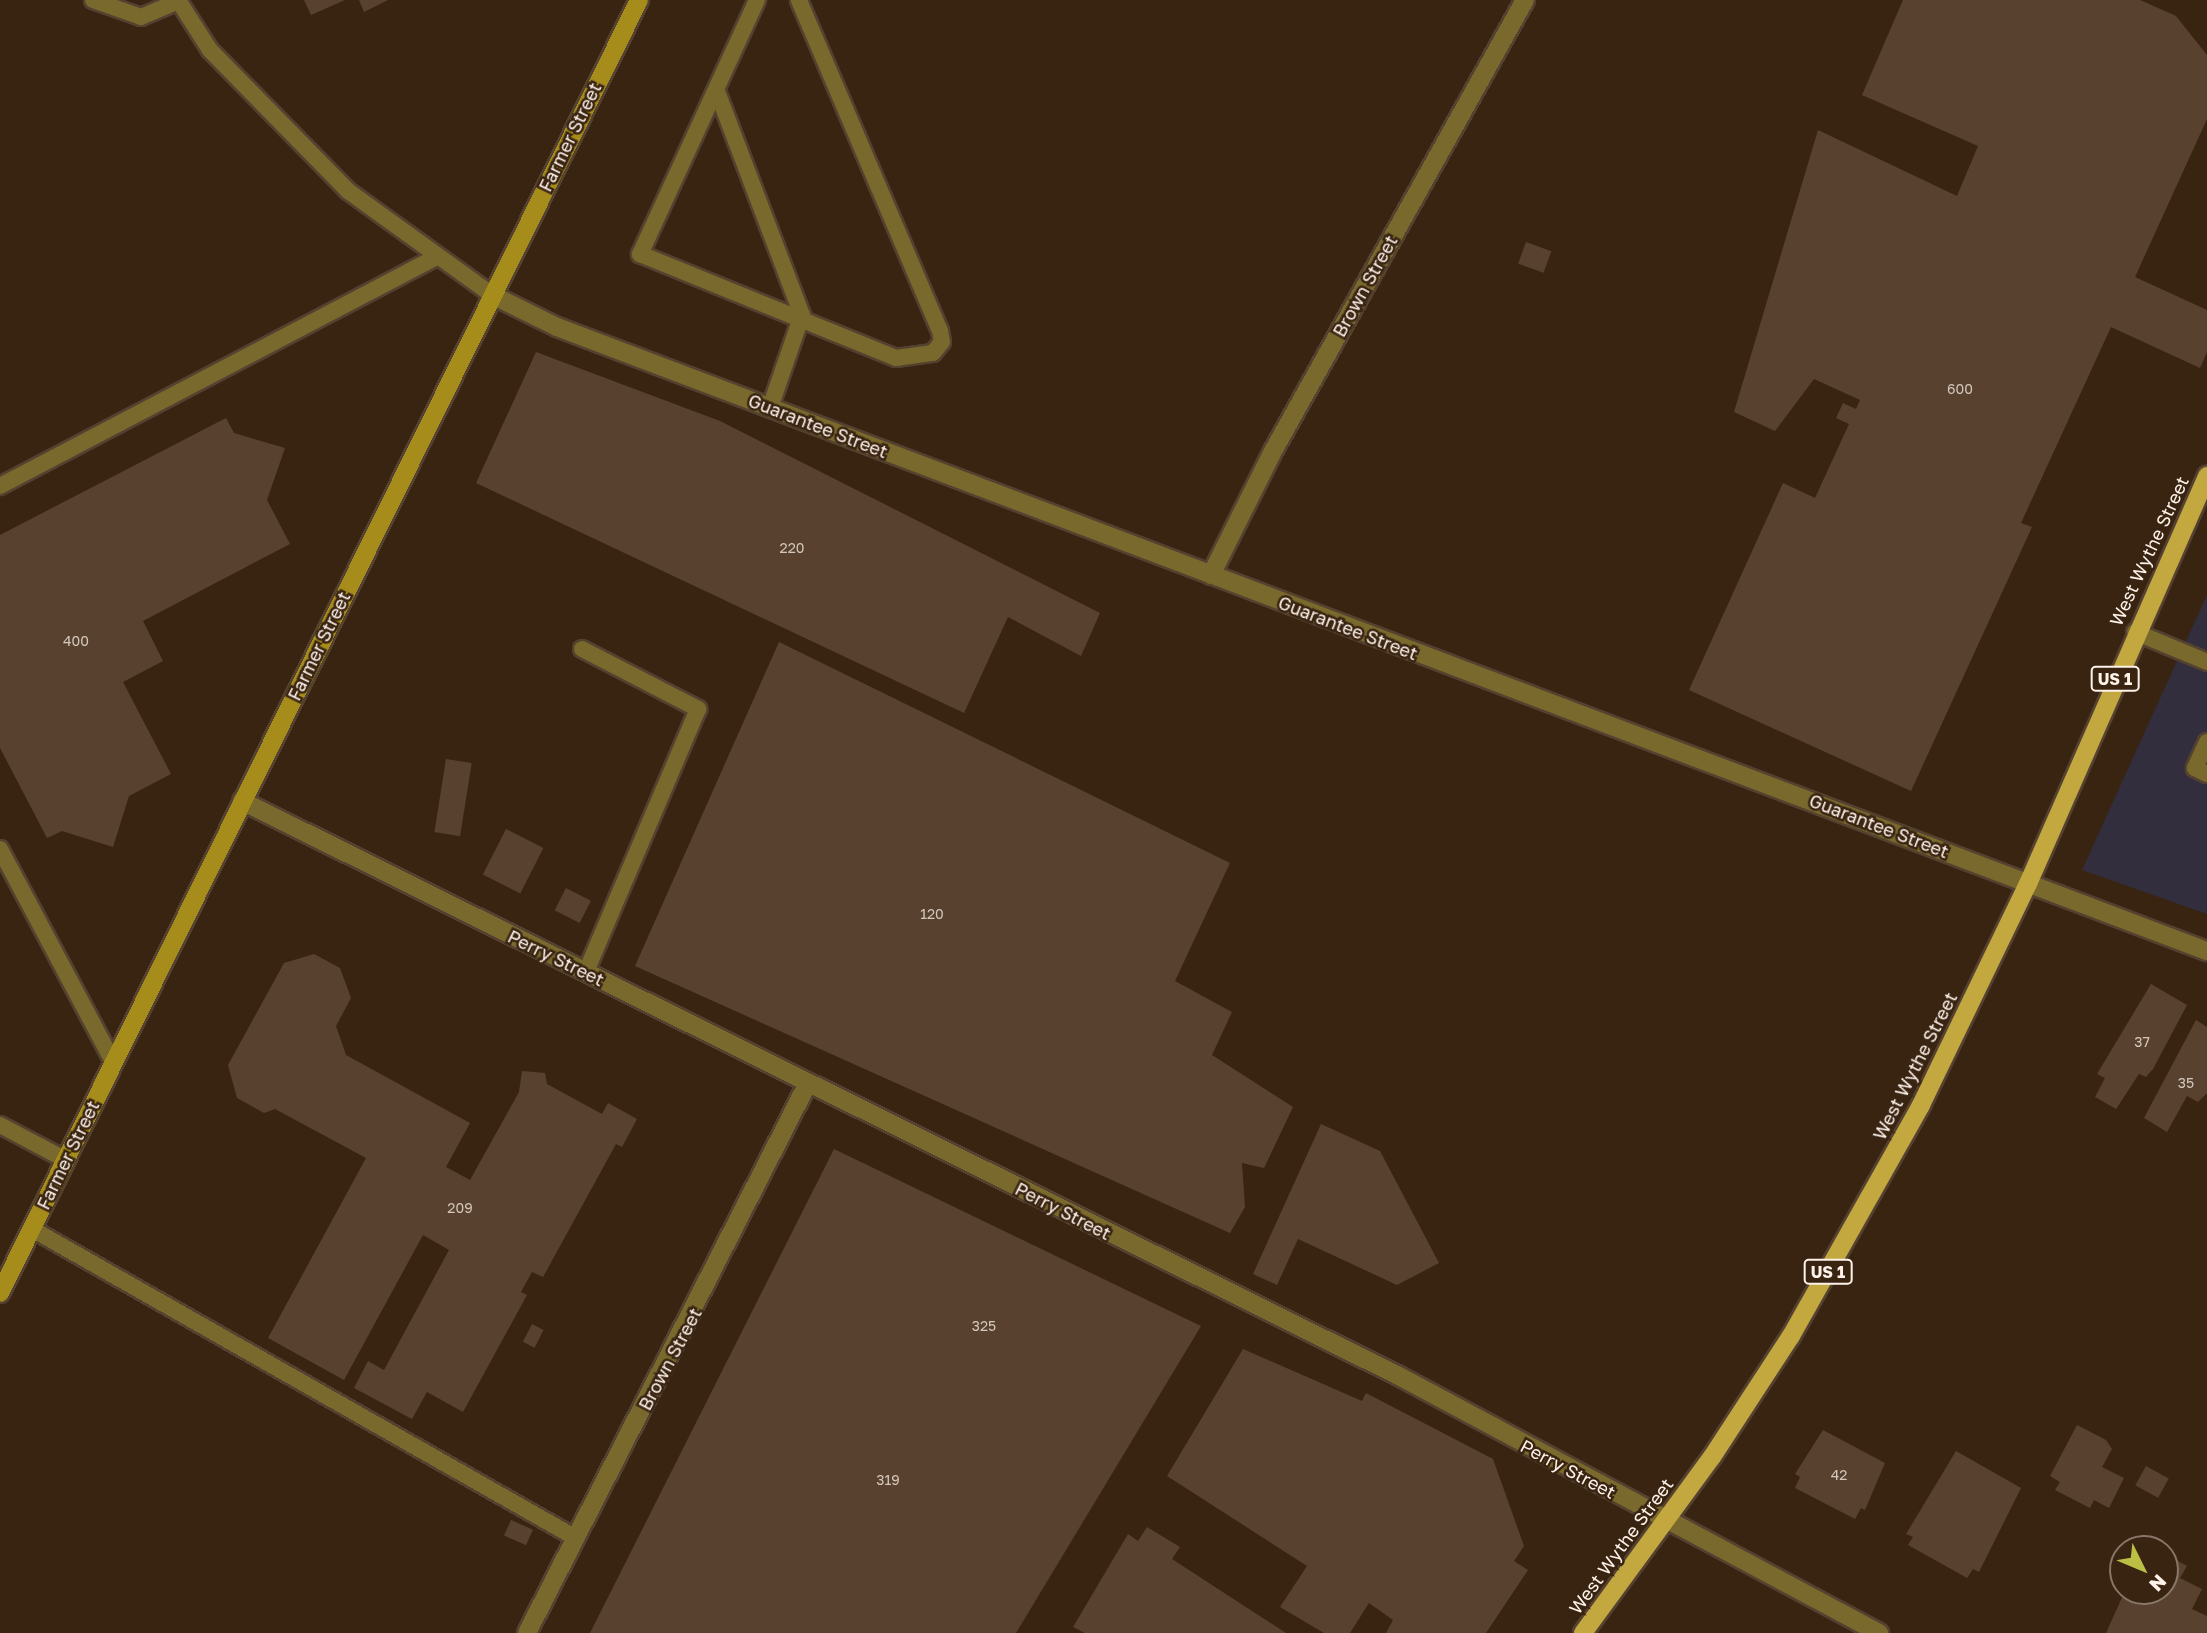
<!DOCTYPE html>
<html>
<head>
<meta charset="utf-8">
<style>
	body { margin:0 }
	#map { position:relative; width:2207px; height:1633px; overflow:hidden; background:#392412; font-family:"Golos Text",sans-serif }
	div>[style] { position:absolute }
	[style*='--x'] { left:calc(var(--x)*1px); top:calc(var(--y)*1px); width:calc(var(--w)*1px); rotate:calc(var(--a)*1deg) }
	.education>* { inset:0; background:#322e3e }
	.building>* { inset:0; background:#58422f; transform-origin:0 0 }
	.roads { filter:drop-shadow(2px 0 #554130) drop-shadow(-2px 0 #554130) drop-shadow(0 2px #554130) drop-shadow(0 -2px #554130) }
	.lane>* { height:16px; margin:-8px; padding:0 8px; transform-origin:8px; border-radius:8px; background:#79692c }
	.street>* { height:18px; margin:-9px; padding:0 9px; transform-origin:9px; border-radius:9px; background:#79692c }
	.secondary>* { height:18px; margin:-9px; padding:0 9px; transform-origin:9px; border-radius:9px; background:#a68c1a }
	.primary>* { height:18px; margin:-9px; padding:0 9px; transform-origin:9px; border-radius:9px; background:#c3a840 }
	span { translate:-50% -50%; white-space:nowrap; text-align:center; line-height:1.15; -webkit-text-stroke:5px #392412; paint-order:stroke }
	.number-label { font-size:14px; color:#d4c6ba }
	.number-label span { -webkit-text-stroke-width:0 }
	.shield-label span { padding:2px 5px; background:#392412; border:2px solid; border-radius:5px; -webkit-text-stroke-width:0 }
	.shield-label { font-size:16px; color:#fef2e9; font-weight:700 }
	.street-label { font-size:18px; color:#fef2e9 }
	.north { position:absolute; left:2109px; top:1535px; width:70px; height:70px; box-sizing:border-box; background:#392412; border:2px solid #887668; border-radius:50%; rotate:133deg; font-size:19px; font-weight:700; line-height:28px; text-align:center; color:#fef2e9 }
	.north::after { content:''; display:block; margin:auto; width:24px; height:32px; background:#bbc045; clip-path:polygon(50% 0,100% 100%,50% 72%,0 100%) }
</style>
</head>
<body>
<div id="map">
	<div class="education">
		<div style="clip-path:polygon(2207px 595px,2207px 914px,2082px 870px)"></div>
	</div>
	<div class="building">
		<div style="clip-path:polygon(304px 0,345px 0,311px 15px)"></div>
		<div style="clip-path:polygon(359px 0,388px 0,364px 12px)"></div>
		<div style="clip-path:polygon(1903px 0,2140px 0,2176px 16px,2207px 55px,2207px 119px,2135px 277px,2207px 310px,2207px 352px,2200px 368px,2111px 327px,2021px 523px,2032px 527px,1911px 791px,1689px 690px,1783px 483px,1815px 498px,1849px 424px,1836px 418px,1843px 403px,1856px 409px,1860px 400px,1814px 379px,1775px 431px,1734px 412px,1818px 130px,1957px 196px,1978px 146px,1862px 95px)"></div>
		<div style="left:1526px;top:242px;width:27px;height:23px;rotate:20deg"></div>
		<div style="clip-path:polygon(536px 352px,720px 421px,1100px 613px,1081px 656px,1008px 617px,964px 713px,476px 483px)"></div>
		<div style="clip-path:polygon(226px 418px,234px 433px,285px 448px,267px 500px,290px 544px,143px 621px,163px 661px,123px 682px,171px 774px,129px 796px,113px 847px,62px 831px,47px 838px,0 748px,0 535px)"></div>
		<div style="clip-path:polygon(779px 642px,1230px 863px,1175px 981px,1232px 1012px,1212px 1055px,1293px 1107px,1264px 1168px,1242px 1163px,1245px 1207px,1230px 1233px,635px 966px)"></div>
		<div style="left:446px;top:759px;width:26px;height:74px;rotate:9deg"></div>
		<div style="left:506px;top:829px;width:42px;height:51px;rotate:27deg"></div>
		<div style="left:566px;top:888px;width:28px;height:25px;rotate:27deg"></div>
		<div style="clip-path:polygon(314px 954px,340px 968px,351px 998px,336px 1026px,346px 1055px,470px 1123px,446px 1167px,470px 1180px,519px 1092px,522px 1071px,545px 1073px,547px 1084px,602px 1114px,608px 1103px,637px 1119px,622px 1147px,616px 1144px,543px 1277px,532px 1272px,521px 1292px,527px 1295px,463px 1412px,427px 1392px,412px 1419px,354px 1388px,368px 1361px,384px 1370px,449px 1250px,423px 1235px,344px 1380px,268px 1338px,366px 1158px,275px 1109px,264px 1113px,237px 1098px,228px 1065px,284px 963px)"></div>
		<div style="clip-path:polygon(2151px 984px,2187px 1005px,2153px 1069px,2146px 1077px,2139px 1074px,2116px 1109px,2095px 1097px,2105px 1078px,2097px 1074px)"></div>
		<div style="clip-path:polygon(2196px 1020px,2207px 1027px,2207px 1093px,2198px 1102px,2187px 1096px,2167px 1132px,2144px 1118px)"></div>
		<div style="clip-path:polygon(1321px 1124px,1380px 1151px,1439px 1263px,1397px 1285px,1298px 1239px,1277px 1285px,1253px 1274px)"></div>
		<div style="clip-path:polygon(834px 1149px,1201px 1326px,1016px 1633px,590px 1633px)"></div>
		<div style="left:532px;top:1324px;width:13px;height:20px;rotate:27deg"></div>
		<div style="clip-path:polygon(1243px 1349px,1362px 1401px,1366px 1393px,1493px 1459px,1524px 1546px,1514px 1561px,1528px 1570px,1486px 1633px,1386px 1633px,1393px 1620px,1369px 1603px,1350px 1633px,1324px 1633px,1280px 1607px,1307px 1566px,1167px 1476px)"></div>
		<div style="clip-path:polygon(2077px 1425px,2106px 1440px,2112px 1449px,2102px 1467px,2124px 1478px,2109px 1508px,2094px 1500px,2090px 1508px,2055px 1490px,2060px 1482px,2050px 1476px)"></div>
		<div style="clip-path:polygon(1823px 1430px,1885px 1463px,1865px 1510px,1861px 1508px,1855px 1519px,1795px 1488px,1800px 1477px,1795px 1474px)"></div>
		<div style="clip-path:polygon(1956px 1451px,2021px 1488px,1979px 1572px,1973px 1569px,1967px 1578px,1908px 1545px,1913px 1537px,1906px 1534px)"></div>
		<div style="left:2146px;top:1466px;width:26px;height:22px;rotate:29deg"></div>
		<div style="left:511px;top:1520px;width:24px;height:17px;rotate:24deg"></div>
		<div style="clip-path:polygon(1147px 1527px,1180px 1547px,1172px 1559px,1286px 1633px,1085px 1633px,1073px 1627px,1128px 1534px,1138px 1541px)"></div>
		<div style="clip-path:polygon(2165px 1554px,2187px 1566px,2180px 1578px,2202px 1589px,2192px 1609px,2207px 1616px,2207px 1633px,2106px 1633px,2125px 1591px,2165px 1591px)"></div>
		<div style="clip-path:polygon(2123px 1555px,2123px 1587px,2110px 1580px)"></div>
	</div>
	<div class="roads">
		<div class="lane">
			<div style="--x:93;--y:0;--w:51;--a:19.5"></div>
			<div style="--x:141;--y:17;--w:38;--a:-23"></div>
			<div style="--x:178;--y:0;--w:59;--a:57.4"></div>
			<div style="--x:210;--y:50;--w:197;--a:45.6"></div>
			<div style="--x:348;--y:191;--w:178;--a:35.8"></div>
			<div style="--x:757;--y:0;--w:280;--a:114.7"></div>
			<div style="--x:640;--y:254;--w:276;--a:22.1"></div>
			<div style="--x:896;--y:358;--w:37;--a:-8"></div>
			<div style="--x:933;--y:353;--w:14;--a:-51"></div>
			<div style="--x:942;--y:342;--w:11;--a:-100"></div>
			<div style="--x:940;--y:331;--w:360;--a:-113.1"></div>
			<div style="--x:718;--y:94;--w:236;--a:69.2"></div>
			<div style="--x:802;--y:315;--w:98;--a:109"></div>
			<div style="--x:0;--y:486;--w:491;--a:-27.7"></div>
			<div style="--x:2135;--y:632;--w:78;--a:22.6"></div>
			<div style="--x:582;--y:649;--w:131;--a:27.3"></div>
			<div style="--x:698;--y:709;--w:286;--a:113.1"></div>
			<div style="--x:2207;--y:742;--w:29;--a:115"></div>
			<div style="--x:2195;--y:768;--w:13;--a:27"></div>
			<div style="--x:0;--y:849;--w:242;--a:62"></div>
			<div style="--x:0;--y:1125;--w:75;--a:27.9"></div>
			<div style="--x:32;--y:1229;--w:626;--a:29.6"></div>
		</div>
		<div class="street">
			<div style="--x:492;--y:295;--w:72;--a:26.2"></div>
			<div style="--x:557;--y:327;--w:1764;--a:20.72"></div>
			<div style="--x:1211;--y:575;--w:136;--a:-63.4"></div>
			<div style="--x:1272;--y:453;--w:519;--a:-60.82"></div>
			<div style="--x:242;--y:801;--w:1290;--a:26.43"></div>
			<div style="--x:1397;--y:1375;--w:547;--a:28.16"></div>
			<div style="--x:527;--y:1633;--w:618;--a:-62.94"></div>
		</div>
		<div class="secondary">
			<div style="--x:0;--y:1293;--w:1442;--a:-63.7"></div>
		</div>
		<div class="primary">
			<div style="--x:1583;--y:1633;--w:218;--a:-53.8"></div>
			<div style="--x:1712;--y:1457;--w:145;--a:-56.9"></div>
			<div style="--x:1791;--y:1336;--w:265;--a:-60.6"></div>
			<div style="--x:1921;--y:1105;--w:246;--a:-64.2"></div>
			<div style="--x:2028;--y:884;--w:446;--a:-66.3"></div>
		</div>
	</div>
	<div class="number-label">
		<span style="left:1960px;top:389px">600</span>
		<span style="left:792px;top:548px">220</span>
		<span style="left:76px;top:641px">400</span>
		<span style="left:932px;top:914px">120</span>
		<span style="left:2142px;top:1042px">37</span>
		<span style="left:2186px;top:1083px">35</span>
		<span style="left:460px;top:1208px">209</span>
		<span style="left:984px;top:1326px">325</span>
		<span style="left:1839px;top:1475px">42</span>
		<span style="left:888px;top:1480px">319</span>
	</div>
	<div class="shield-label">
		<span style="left:2115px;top:679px">US 1</span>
		<span style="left:1828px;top:1272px">US 1</span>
	</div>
	<div class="street-label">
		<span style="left:570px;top:137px;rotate:-64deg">Farmer Street</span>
		<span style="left:1365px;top:286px;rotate:-61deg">Brown Street</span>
		<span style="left:818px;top:426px;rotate:21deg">Guarantee Street</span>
		<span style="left:2149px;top:551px;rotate:-65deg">West Wythe Street</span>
		<span style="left:1348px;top:628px;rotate:21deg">Guarantee Street</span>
		<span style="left:319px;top:646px;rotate:-64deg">Farmer Street</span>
		<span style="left:1879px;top:826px;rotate:21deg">Guarantee Street</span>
		<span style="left:556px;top:958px;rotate:26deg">Perry Street</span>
		<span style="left:1915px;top:1066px;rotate:-63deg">West Wythe Street</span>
		<span style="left:68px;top:1155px;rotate:-64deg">Farmer Street</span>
		<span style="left:1063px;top:1211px;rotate:27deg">Perry Street</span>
		<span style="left:670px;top:1359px;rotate:-62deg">Brown Street</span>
		<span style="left:1568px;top:1469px;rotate:28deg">Perry Street</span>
		<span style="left:1621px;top:1546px;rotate:-54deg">West Wythe Street</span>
	</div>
	<div class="north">N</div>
</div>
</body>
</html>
